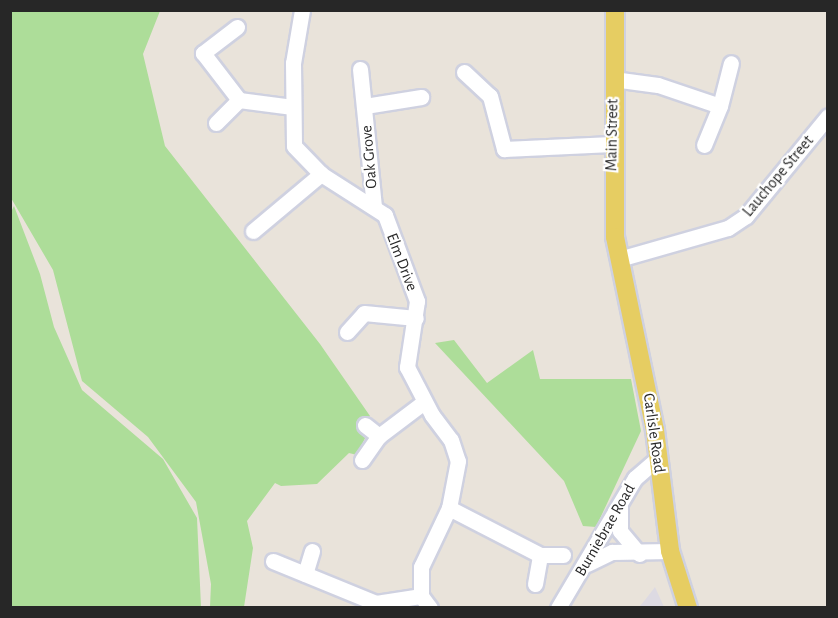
<!DOCTYPE html>
<html>
<head>
<meta charset="utf-8">
<style>
	body { margin:0 }
	#map { position:relative; width:838px; height:618px; overflow:hidden; background:#e9e3da; font-family:"Alegreya Sans",sans-serif }
	div>[style] { position:absolute }
	[style*='--x'] { left:calc(var(--x)*1px); top:calc(var(--y)*1px); width:calc(var(--w)*1px); rotate:calc(var(--a)*1deg) }
	.industrial>* { inset:0; background:#dddae2 }
	.green>* { inset:0; background:#addd99 }
	.roads { filter:drop-shadow(2px 0 #cfd1e0) drop-shadow(-2px 0 #cfd1e0) drop-shadow(0 2px #cfd1e0) drop-shadow(0 -2px #cfd1e0) }
	.minor>* { height:15px; margin:-7.5px; padding:0 7.5px; transform-origin:7.5px; border-radius:7.5px; background:#fff }
	.major>* { height:18px; margin:-9px; padding:0 9px; transform-origin:9px; border-radius:9px; background:#e6cd62 }
	span { translate:-50% -50%; white-space:nowrap; text-align:center; line-height:1.15; -webkit-text-stroke:4.5px #fff; paint-order:stroke }
	.street-label { font-size:16px; color:#272727 }
	.frame { position:absolute; inset:0; border:12px solid #272727; pointer-events:none }
</style>
</head>
<body>
<div id="map">
	<div class="industrial">
		<div style="clip-path:polygon(655px 587px,664px 607px,639px 607px,645px 600px)"></div>
	</div>
	<div class="green">
		<div style="clip-path:polygon(10px 11px,160px 11px,143px 54px,165px 146px,320px 344px,370px 416px,361px 425px,366px 436px,357px 455px,349px 453px,317px 484px,281px 486px,275px 483px,247px 521px,253px 548px,244px 607px,210px 607px,211px 584px,196px 502px,148px 437px,82px 381px,53px 270px,11px 198px)"></div>
		<div style="clip-path:polygon(14px 206px,40px 274px,54px 327px,82px 390px,163px 459px,197px 518px,201px 607px,11px 607px,10px 214px)"></div>
		<div style="clip-path:polygon(454px 340px,487px 383px,533px 350px,540px 379px,631px 379px,641px 431px,596px 527px,583px 526px,564px 481px,435px 343px)"></div>
	</div>
	<div class="roads">
		<div class="minor">
			<div style="--x:302;--y:10;--w:54;--a:99.6"></div>
			<div style="--x:293;--y:63;--w:83;--a:89.3"></div>
			<div style="--x:294;--y:146;--w:39;--a:46"></div>
			<div style="--x:321;--y:174;--w:76;--a:32.6"></div>
			<div style="--x:385;--y:215;--w:92;--a:69.6"></div>
			<div style="--x:417;--y:301;--w:67;--a:98.6"></div>
			<div style="--x:407;--y:367;--w:54;--a:62.5"></div>
			<div style="--x:432;--y:415;--w:31;--a:53"></div>
			<div style="--x:451;--y:440;--w:22;--a:72"></div>
			<div style="--x:458;--y:461;--w:48;--a:100.8"></div>
			<div style="--x:449;--y:508;--w:65;--a:115.4"></div>
			<div style="--x:421;--y:567;--w:29;--a:90"></div>
			<div style="--x:421;--y:596;--w:15;--a:53"></div>
			<div style="--x:237;--y:27;--w:43;--a:142.6"></div>
			<div style="--x:203;--y:53;--w:59;--a:52.5"></div>
			<div style="--x:239;--y:100;--w:54;--a:7.4"></div>
			<div style="--x:360;--y:69;--w:139;--a:84.2"></div>
			<div style="--x:464;--y:72;--w:35;--a:43"></div>
			<div style="--x:490;--y:96;--w:55;--a:75.2"></div>
			<div style="--x:504;--y:149;--w:108;--a:-2.7"></div>
			<div style="--x:613;--y:79;--w:45;--a:7.6"></div>
			<div style="--x:658;--y:85;--w:65;--a:18.7"></div>
			<div style="--x:720;--y:106;--w:42;--a:112.3"></div>
			<div style="--x:365;--y:106;--w:57;--a:-9.1"></div>
			<div style="--x:720;--y:106;--w:44;--a:-75.7"></div>
			<div style="--x:216;--y:123;--w:33;--a:-45"></div>
			<div style="--x:253;--y:231;--w:89;--a:-40"></div>
			<div style="--x:619;--y:259;--w:113;--a:-15.9"></div>
			<div style="--x:728;--y:228;--w:22;--a:-34"></div>
			<div style="--x:746;--y:216;--w:129;--a:-50.6"></div>
			<div style="--x:347;--y:332;--w:25;--a:-48"></div>
			<div style="--x:364;--y:313;--w:52;--a:5.5"></div>
			<div style="--x:365;--y:425;--w:18;--a:38"></div>
			<div style="--x:362;--y:460;--w:29;--a:-55"></div>
			<div style="--x:379;--y:436;--w:56;--a:-37.1"></div>
			<div style="--x:620;--y:507;--w:24;--a:90"></div>
			<div style="--x:620;--y:531;--w:30;--a:50"></div>
			<div style="--x:449;--y:508;--w:102;--a:27.3"></div>
			<div style="--x:273;--y:561;--w:111;--a:22.2"></div>
			<div style="--x:376;--y:603;--w:46;--a:-8.8"></div>
			<div style="--x:587;--y:564;--w:28;--a:-26"></div>
			<div style="--x:612;--y:552;--w:58;--a:-1"></div>
			<div style="--x:305;--y:574;--w:24;--a:-73"></div>
			<div style="--x:535;--y:584;--w:29;--a:-80"></div>
			<div style="--x:540;--y:555;--w:23;--a:0"></div>
			<div style="--x:558;--y:608;--w:151;--a:-59.4"></div>
			<div style="--x:635;--y:478;--w:30;--a:-41"></div>
		</div>
		<div class="major">
			<div style="--x:615;--y:10;--w:227;--a:90"></div>
			<div style="--x:615;--y:237;--w:197;--a:78.3"></div>
			<div style="--x:655;--y:430;--w:122;--a:82.9"></div>
			<div style="--x:670;--y:551;--w:60;--a:72.5"></div>
		</div>
	</div>
	<div class="street-label">
		<span style="left:612px;top:135px;rotate:-89deg">Main Street</span>
		<span style="left:369px;top:157px;rotate:-95deg">Oak Grove</span>
		<span style="left:778px;top:176px;rotate:-50deg">Lauchope Street</span>
		<span style="left:402px;top:262px;rotate:69deg">Elm Drive</span>
		<span style="left:654px;top:433px;rotate:82deg">Carlisle Road</span>
		<span style="left:605px;top:530px;rotate:-60deg">Burniebrae Road</span>
	</div>
	<div class="frame"></div>
</div>
</body>
</html>
